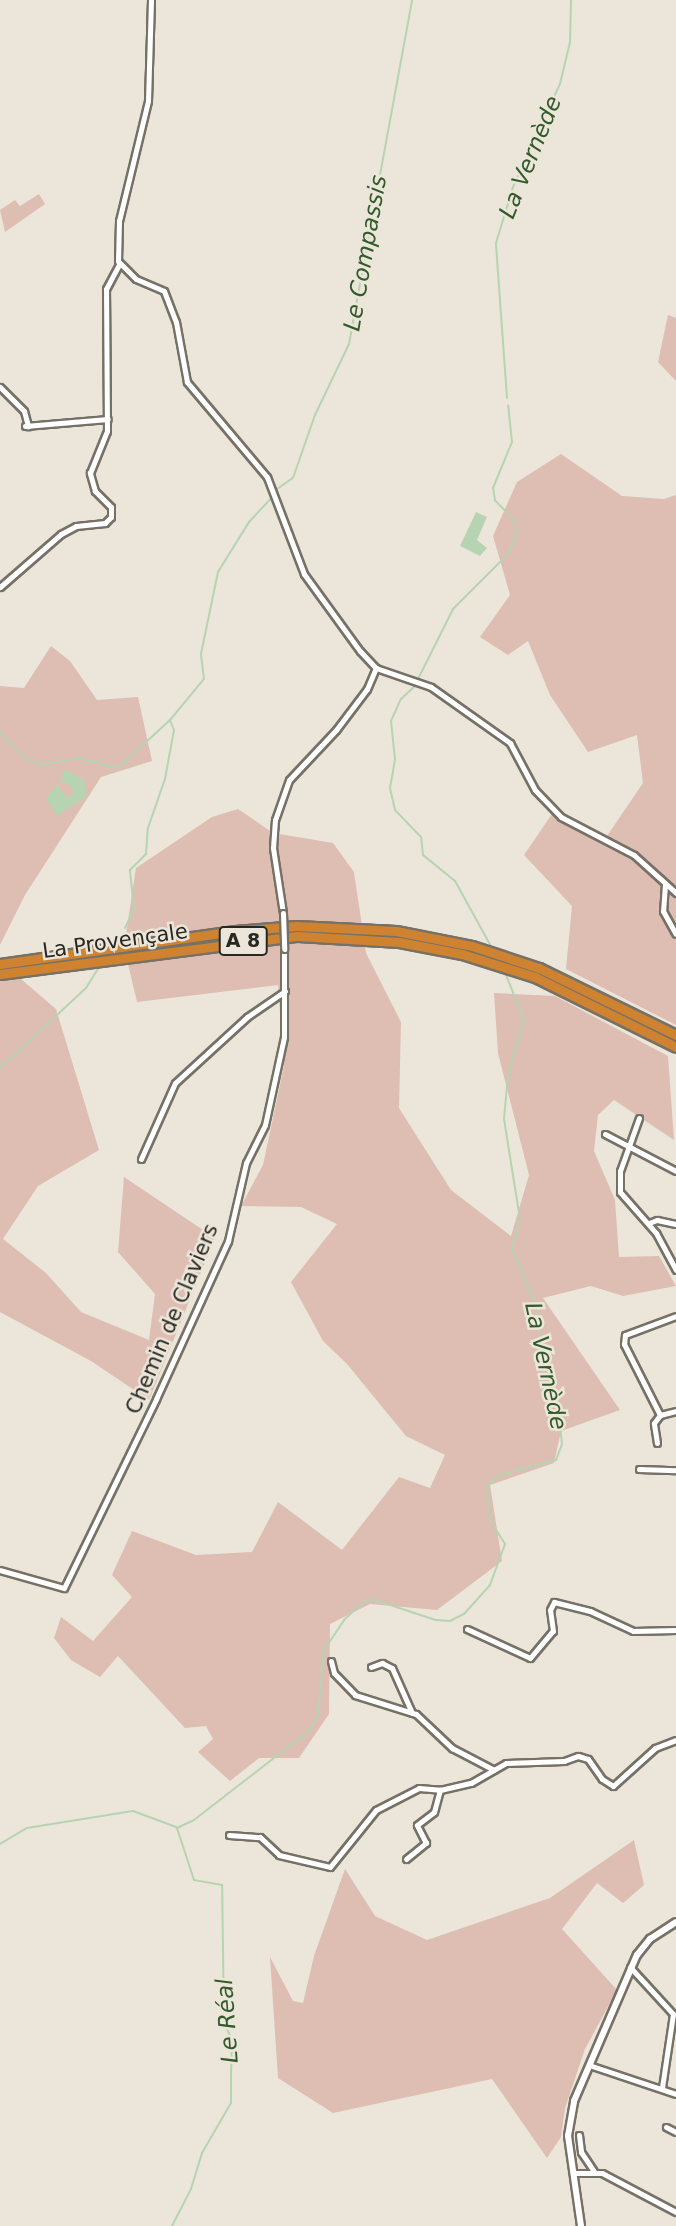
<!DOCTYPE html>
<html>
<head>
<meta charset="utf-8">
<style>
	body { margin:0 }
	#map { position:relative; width:676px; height:2226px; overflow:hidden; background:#ebe6d9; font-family:"DejaVu Sans",sans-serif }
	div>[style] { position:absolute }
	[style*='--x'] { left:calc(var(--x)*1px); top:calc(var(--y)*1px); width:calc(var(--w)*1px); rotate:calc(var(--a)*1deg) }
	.green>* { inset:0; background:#debdb3 }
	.water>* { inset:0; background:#b7d4b2 }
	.stream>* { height:2px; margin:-1px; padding:0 1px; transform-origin:1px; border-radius:1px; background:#b7d4b2 }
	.roads { filter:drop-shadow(2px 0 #767166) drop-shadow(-2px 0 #767166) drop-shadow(0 2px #767166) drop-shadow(0 -2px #767166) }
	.minor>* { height:5px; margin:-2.5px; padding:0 2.5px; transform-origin:2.5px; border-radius:2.5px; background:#fff }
	.tertiary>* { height:6px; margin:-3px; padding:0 3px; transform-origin:3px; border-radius:3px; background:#fff }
	.motorway>* { height:9px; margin:-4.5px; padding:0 4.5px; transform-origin:4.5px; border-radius:4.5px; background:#cf8331 }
	.bridges { filter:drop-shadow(2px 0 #767166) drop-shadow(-2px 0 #767166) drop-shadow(0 2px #767166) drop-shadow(0 -2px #767166) }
	.minor-bridge>* { height:5px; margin:-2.5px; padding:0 2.5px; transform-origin:2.5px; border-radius:2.5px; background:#fff }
	span { translate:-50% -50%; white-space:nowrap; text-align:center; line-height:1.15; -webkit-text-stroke:5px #ebe6d9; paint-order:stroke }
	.shield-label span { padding:2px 5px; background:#ebe6d9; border:2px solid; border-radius:5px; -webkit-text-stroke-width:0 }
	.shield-label { font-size:19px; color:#292722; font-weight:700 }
	.street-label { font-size:21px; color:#292722 }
	.water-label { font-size:23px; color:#325a2a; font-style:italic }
</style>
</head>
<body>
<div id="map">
	<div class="green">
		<div style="clip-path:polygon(39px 194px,45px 204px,5px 232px,0 210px,15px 200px,20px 206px)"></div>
		<div style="clip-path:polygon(668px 315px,676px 318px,676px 381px,658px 362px)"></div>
		<div style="clip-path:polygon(561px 454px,622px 496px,664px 499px,676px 495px,676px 1025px,566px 969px,572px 906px,524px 855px,554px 811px,605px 839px,643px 783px,637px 735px,588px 752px,550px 695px,528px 641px,508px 655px,480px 637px,510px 595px,493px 536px,517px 482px)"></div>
		<div style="clip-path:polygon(51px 646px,70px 661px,97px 700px,138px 697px,152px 761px,101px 777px,25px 895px,0 945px,0 686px,24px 688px)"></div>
		<div style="clip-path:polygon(238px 809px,273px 833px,333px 843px,354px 872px,366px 953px,401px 1022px,399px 1108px,451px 1190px,511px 1236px,529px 1175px,498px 1053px,494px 993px,555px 996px,668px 1056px,674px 1140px,614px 1100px,598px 1115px,594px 1151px,615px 1200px,619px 1257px,659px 1256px,676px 1286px,623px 1296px,591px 1286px,543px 1298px,620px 1410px,561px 1431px,554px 1463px,490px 1485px,502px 1561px,437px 1610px,370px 1604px,330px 1624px,329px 1714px,299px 1758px,259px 1758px,230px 1781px,198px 1752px,213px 1739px,206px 1726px,185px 1728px,118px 1656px,100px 1677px,71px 1660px,54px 1638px,61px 1617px,93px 1641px,132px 1597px,112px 1575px,132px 1531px,196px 1555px,252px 1552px,278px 1502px,342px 1550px,399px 1477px,430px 1488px,445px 1455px,406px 1436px,347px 1364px,323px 1341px,291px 1282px,337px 1224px,301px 1207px,241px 1206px,263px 1165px,284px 1066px,278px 985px,137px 1002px,124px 947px,136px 868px,212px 817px)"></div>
		<div style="clip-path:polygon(0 961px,56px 1009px,99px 1150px,38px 1186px,3px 1239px,46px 1273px,81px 1312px,149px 1340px,155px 1294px,118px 1252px,124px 1177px,215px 1238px,149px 1400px,91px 1361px,0 1312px)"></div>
		<div style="clip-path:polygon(634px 1840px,644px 1885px,623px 1903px,597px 1883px,562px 1929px,617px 1990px,585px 2049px,565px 2108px,561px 2137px,547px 2158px,492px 2079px,333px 2113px,278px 2078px,270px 1957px,293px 2001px,303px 2003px,314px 1956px,345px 1869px,375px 1916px,427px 1940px,550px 1898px)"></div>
	</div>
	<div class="water">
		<div style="clip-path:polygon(476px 512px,487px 517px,477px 540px,487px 548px,480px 556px,460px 546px)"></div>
		<div style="clip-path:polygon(65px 769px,84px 780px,87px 796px,57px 816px,46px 798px,57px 785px,66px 797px,74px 794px,71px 786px,60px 780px)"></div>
	</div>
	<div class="stream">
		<div style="--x:507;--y:398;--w:155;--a:-94.1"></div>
		<div style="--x:496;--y:243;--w:59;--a:-73.1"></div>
		<div style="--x:513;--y:187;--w:113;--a:-65.5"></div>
		<div style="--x:560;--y:84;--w:43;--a:-76.6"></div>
		<div style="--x:570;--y:42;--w:42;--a:-88.6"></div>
		<div style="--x:277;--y:489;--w:19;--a:-35"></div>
		<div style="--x:293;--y:478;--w:67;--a:-70.8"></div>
		<div style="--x:315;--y:415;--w:79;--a:-64.4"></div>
		<div style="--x:349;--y:344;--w:350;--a:-79.6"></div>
		<div style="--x:0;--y:732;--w:36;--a:46"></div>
		<div style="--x:25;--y:758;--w:17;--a:25"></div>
		<div style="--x:40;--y:765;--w:39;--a:-10"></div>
		<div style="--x:78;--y:758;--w:41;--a:14"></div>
		<div style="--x:118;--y:768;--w:71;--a:-42.7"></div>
		<div style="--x:170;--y:720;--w:53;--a:-50.3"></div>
		<div style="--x:204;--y:679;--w:25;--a:-97"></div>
		<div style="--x:201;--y:654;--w:84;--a:-78.3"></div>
		<div style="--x:218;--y:572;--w:59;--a:-58.2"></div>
		<div style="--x:249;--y:522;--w:34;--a:-47"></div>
		<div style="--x:125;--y:928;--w:21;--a:-65"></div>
		<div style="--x:134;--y:909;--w:39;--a:-96"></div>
		<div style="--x:130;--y:870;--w:23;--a:-45"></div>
		<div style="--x:146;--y:854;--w:26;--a:-86"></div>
		<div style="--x:148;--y:828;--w:52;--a:-70.9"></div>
		<div style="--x:165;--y:779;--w:50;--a:-79.6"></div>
		<div style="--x:174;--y:730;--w:11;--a:-112"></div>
		<div style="--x:493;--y:950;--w:79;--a:-118.8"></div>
		<div style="--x:455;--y:881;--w:41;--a:-140.9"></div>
		<div style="--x:423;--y:855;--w:18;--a:-96"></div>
		<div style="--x:421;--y:837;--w:37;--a:-134"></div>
		<div style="--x:395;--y:810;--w:23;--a:-103"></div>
		<div style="--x:390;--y:788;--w:29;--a:-80"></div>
		<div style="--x:395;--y:759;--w:38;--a:-96"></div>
		<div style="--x:391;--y:721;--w:24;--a:-66"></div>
		<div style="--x:401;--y:699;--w:18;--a:-43"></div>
		<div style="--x:414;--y:687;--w:87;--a:-63.4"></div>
		<div style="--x:453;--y:609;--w:79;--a:-45"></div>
		<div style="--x:509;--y:553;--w:19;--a:-69"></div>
		<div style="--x:516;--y:535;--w:14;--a:-94"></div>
		<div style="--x:515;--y:521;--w:29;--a:-134"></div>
		<div style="--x:495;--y:500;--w:12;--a:-99"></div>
		<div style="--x:493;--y:488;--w:50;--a:-67.6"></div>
		<div style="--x:512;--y:442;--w:37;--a:-96"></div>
		<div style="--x:0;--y:1068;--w:117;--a:-42.9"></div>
		<div style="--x:86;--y:988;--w:22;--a:-58"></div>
		<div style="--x:177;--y:1828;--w:19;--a:-25"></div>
		<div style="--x:194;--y:1820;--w:147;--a:-37.8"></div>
		<div style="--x:310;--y:1730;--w:17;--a:-62"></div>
		<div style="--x:318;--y:1715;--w:65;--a:-84.7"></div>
		<div style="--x:324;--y:1650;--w:36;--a:-56"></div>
		<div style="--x:344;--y:1620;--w:25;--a:-43"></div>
		<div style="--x:362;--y:1603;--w:11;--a:-22"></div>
		<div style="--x:372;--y:1599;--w:67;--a:18.2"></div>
		<div style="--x:436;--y:1620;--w:14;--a:4"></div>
		<div style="--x:450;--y:1621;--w:16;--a:-27"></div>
		<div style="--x:464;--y:1614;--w:39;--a:-48"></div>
		<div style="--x:490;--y:1585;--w:44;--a:-69.9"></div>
		<div style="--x:505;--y:1544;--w:28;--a:-122"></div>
		<div style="--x:490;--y:1520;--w:33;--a:-95"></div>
		<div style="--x:487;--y:1487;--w:18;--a:-43"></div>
		<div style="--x:500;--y:1475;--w:58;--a:-15"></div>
		<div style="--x:556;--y:1460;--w:17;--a:-69"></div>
		<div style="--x:562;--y:1444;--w:38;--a:-96"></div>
		<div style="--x:558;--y:1406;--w:34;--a:-114"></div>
		<div style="--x:544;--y:1375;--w:68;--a:-95.9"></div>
		<div style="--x:537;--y:1307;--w:63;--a:-113.3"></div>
		<div style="--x:512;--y:1249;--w:31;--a:-75"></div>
		<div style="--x:520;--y:1219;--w:101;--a:-99.1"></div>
		<div style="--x:504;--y:1119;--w:44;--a:-84.8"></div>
		<div style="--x:508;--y:1075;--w:57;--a:-73.8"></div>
		<div style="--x:524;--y:1020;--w:54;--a:-111.8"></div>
		<div style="--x:0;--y:1844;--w:31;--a:-31"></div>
		<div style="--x:27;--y:1828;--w:107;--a:-9.1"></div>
		<div style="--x:133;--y:1811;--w:46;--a:20.4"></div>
		<div style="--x:172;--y:2226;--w:42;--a:-62.8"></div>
		<div style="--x:191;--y:2189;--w:38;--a:-73"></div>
		<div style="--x:202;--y:2153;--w:58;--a:-59.9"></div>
		<div style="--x:231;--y:2103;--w:28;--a:-90"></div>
		<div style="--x:231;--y:2075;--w:34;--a:-88"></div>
		<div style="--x:232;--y:2041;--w:22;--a:-112"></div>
		<div style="--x:224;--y:2021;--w:136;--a:-90.8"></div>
		<div style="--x:222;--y:1885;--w:28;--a:-170"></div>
		<div style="--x:194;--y:1880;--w:55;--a:-108.1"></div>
	</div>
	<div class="roads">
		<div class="minor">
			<div style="--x:151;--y:0;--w:101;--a:91.7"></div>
			<div style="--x:148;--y:101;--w:123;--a:103.6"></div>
			<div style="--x:119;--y:221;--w:40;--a:91.4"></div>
			<div style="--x:118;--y:261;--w:25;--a:45"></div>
			<div style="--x:136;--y:279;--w:30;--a:23"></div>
			<div style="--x:164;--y:291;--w:33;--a:69"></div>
			<div style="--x:176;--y:322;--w:61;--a:79.6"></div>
			<div style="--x:187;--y:382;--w:124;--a:49.9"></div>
			<div style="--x:267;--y:477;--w:104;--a:69.1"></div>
			<div style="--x:304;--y:574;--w:95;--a:54"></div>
			<div style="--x:360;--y:651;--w:23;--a:47"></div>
			<div style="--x:376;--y:668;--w:58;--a:19.1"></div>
			<div style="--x:431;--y:687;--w:97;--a:35.3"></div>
			<div style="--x:510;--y:743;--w:53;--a:62"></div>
			<div style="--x:535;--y:790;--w:37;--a:46"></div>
			<div style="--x:561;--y:817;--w:82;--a:27.5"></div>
			<div style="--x:634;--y:855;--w:57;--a:42.1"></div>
			<div style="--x:0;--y:387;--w:34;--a:45"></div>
			<div style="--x:24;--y:411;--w:16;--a:75"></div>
			<div style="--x:25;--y:426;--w:83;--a:-4.8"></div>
			<div style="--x:0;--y:587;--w:81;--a:-41"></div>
			<div style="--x:61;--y:534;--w:17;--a:-28"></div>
			<div style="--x:76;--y:526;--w:29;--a:-6"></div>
			<div style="--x:105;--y:523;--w:8;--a:-45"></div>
			<div style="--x:111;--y:517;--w:10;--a:-90"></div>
			<div style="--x:111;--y:507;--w:23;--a:-135"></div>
			<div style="--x:95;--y:491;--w:19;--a:-106"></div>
			<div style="--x:90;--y:473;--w:45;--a:-68"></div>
			<div style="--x:107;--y:431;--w:142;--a:-90.4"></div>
			<div style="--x:106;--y:289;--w:27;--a:-62"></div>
			<div style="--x:665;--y:884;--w:27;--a:94"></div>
			<div style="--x:663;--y:911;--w:26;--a:61"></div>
			<div style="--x:283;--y:913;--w:66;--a:-98.7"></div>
			<div style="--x:273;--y:848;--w:28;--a:-86"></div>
			<div style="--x:275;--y:820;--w:42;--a:-70.7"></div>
			<div style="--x:289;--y:780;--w:69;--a:-46.8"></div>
			<div style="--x:336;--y:730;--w:51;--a:-52.9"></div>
			<div style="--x:367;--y:689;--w:23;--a:-67"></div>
			<div style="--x:639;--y:1118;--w:56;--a:109.7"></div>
			<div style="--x:620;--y:1171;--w:21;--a:90"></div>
			<div style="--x:620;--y:1192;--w:55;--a:48.7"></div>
			<div style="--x:656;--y:1233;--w:42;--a:61.6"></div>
			<div style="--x:605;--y:1134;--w:80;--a:27.5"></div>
			<div style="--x:141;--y:1159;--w:83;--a:-65.9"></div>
			<div style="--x:175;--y:1083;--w:98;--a:-42.5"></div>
			<div style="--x:247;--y:1017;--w:46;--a:-34.4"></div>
			<div style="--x:649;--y:1223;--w:9;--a:-21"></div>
			<div style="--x:657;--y:1220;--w:19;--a:12"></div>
			<div style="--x:676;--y:1316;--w:54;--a:159.6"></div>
			<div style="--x:625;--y:1335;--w:9;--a:96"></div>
			<div style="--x:624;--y:1344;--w:80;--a:63.1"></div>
			<div style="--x:660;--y:1415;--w:16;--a:-14"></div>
			<div style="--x:657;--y:1443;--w:20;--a:-99"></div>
			<div style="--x:654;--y:1423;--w:10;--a:-53"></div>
			<div style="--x:639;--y:1469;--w:37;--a:2"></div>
			<div style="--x:0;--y:1570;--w:66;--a:15.7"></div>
			<div style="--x:64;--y:1588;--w:210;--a:-64"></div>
			<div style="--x:156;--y:1399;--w:174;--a:-65.5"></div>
			<div style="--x:228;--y:1241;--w:80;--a:-77"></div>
			<div style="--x:246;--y:1163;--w:42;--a:-63.4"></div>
			<div style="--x:265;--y:1125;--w:90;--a:-77.8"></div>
			<div style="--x:284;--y:1037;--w:88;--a:-90"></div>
			<div style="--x:467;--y:1629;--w:69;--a:24.7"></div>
			<div style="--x:530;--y:1658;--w:35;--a:-50"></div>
			<div style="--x:553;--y:1631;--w:21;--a:-98"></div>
			<div style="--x:550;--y:1610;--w:9;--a:-63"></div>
			<div style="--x:554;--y:1602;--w:37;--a:14"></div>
			<div style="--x:590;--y:1611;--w:47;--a:24.9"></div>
			<div style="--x:633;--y:1631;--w:43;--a:-1.3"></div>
			<div style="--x:331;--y:1661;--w:12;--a:76"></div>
			<div style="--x:334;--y:1673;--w:30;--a:46"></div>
			<div style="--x:355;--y:1695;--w:64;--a:17.3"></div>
			<div style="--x:416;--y:1714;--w:50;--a:43.4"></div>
			<div style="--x:452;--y:1748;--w:47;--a:27.6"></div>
			<div style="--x:371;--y:1667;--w:12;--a:-20"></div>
			<div style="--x:382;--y:1663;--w:11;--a:27"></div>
			<div style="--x:392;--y:1668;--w:49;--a:66"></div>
			<div style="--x:229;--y:1835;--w:31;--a:4"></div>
			<div style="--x:260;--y:1837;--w:26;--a:43"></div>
			<div style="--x:279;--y:1855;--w:52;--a:13.2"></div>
			<div style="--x:330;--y:1867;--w:73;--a:-51.1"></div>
			<div style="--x:376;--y:1810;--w:48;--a:-27.1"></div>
			<div style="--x:419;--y:1788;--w:21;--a:5"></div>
			<div style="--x:440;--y:1790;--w:32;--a:-13"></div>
			<div style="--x:471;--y:1783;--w:40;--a:-29.7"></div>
			<div style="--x:506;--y:1763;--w:58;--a:-2"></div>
			<div style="--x:564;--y:1761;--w:15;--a:-20"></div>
			<div style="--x:578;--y:1756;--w:10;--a:17"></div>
			<div style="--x:588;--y:1759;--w:24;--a:55"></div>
			<div style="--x:602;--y:1779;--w:13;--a:32"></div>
			<div style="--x:613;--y:1786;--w:57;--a:-42.1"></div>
			<div style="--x:655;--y:1748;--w:22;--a:-21"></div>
			<div style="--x:406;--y:1859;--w:26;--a:-39"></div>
			<div style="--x:426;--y:1843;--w:20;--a:-117"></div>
			<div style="--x:417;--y:1825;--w:21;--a:-37"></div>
			<div style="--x:434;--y:1812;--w:23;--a:-75"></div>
			<div style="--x:630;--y:1967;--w:64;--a:47.5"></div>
			<div style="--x:673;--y:2014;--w:75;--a:98.5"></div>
			<div style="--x:589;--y:2065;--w:92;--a:18.4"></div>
			<div style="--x:666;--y:2127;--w:11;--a:27"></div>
			<div style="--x:579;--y:2135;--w:17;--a:83"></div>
			<div style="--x:581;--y:2152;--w:23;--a:56"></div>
			<div style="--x:575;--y:2173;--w:27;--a:0"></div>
			<div style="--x:602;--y:2173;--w:84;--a:27.8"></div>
		</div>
		<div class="tertiary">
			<div style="--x:581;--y:2226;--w:91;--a:-98.2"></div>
			<div style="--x:568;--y:2136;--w:36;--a:-80"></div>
			<div style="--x:574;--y:2101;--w:159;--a:-66.7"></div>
			<div style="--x:637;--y:1955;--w:21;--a:-51"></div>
			<div style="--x:650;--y:1939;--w:31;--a:-33"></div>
		</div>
		<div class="motorway">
			<div style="--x:0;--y:964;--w:237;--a:-8"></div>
			<div style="--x:235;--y:931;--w:62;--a:-4.6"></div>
			<div style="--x:297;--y:926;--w:99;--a:2.9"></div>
			<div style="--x:396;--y:931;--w:77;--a:11.2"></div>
			<div style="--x:472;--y:946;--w:71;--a:18.2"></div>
			<div style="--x:539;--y:968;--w:153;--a:26.1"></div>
			<div style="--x:0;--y:974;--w:300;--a:-7.3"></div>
			<div style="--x:298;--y:936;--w:101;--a:3.4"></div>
			<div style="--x:399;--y:942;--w:64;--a:10.8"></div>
			<div style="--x:462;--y:954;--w:77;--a:17.5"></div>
			<div style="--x:535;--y:977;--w:157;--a:26.4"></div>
		</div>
	</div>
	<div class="bridges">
		<div class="minor-bridge">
			<div style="--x:283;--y:913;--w:36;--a:88"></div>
		</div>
	</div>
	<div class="shield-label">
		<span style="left:243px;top:941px">A 8</span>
	</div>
	<div class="street-label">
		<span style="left:115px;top:941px;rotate:-8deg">La Provençale</span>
		<span style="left:172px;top:1319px;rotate:-67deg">Chemin de Claviers</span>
	</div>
	<div class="water-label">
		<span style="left:530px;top:157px;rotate:-68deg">La Vernède</span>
		<span style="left:365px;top:253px;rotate:-80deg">Le Compassis</span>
		<span style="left:546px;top:1366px;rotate:78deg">La Vernède</span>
		<span style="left:227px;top:2021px;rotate:-94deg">Le Réal</span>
	</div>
</div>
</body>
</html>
